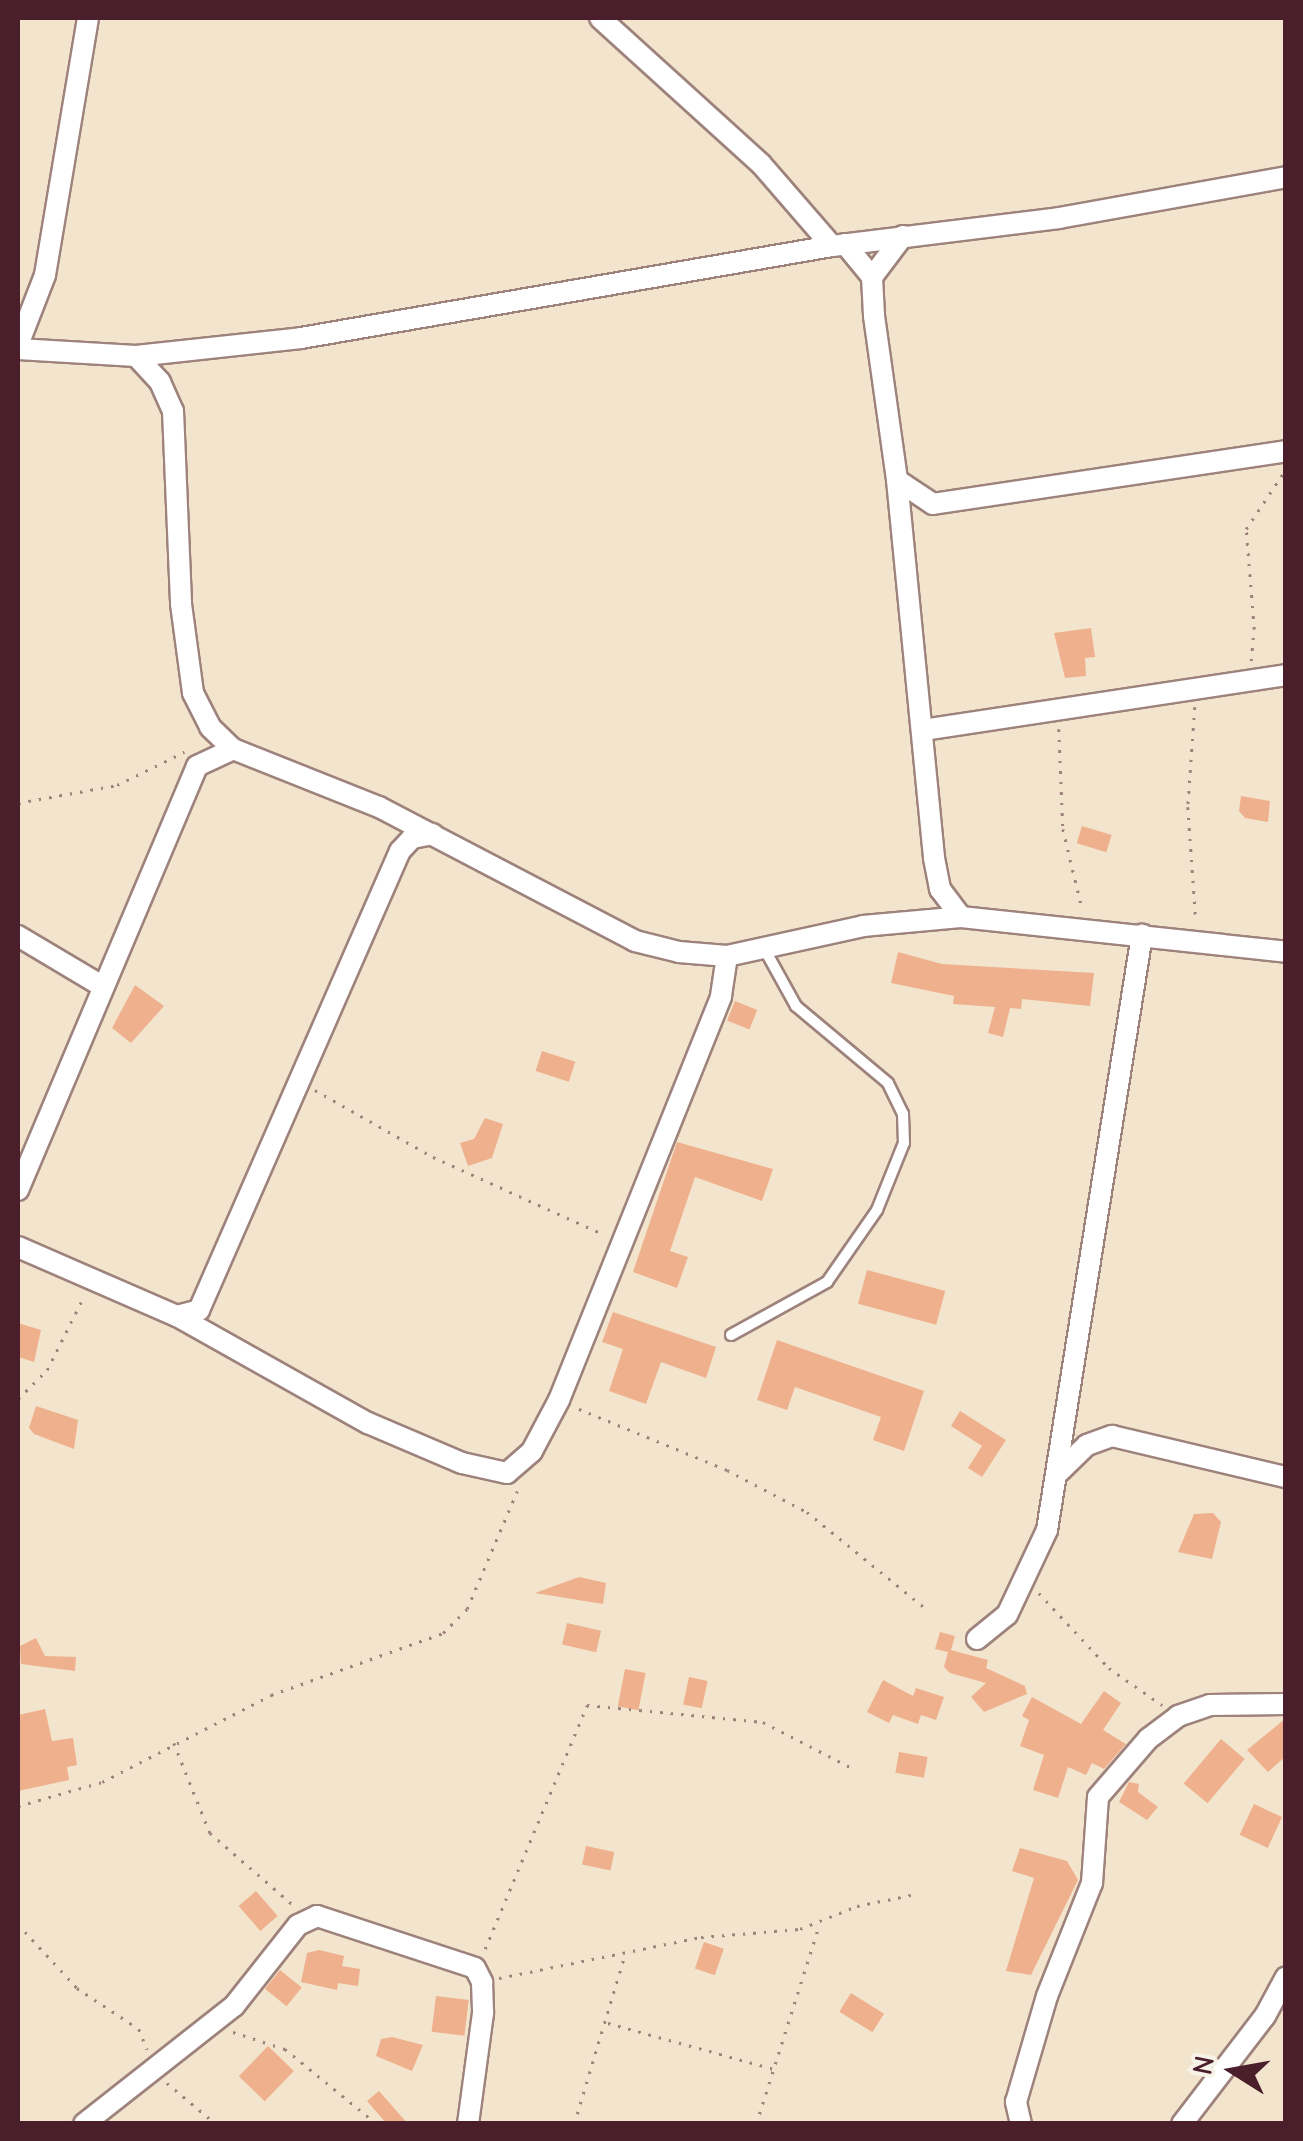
<!DOCTYPE html>
<html>
<head>
<meta charset="utf-8">
<style>
	body { margin:0 }
	#map { position:relative; width:1303px; height:2141px; overflow:hidden; background:#f3e5cd; font-family:"Comic Neue",sans-serif }
	div>[style] { position:absolute }
	[style*='--x'] { left:calc(var(--x)*1px); top:calc(var(--y)*1px); width:calc(var(--w)*1px); rotate:calc(var(--a)*1deg) }
	.building>* { inset:0; background:#eeb08d; transform-origin:0 0 }
	.path>* { height:2.5px; margin-top:-1.25px; transform-origin:0; background:repeating-linear-gradient(90deg,#9e827c 0 2.5px,transparent 0 10.5px) }
	.roads { filter:drop-shadow(2px 0 #9e827c) drop-shadow(-2px 0 #9e827c) drop-shadow(0 2px #9e827c) drop-shadow(0 -2px #9e827c) }
	.service>* { height:10px; margin:-5px; padding:0 5px; transform-origin:5px; border-radius:5px; background:#fff }
	.minor>* { height:20px; margin:-10px; padding:0 10px; transform-origin:10px; border-radius:10px; background:#fff }
	span { translate:-50% -50%; white-space:nowrap; text-align:center; line-height:1.15; -webkit-text-stroke:8px #f7f3e8; paint-order:stroke }
	.frame { position:absolute; inset:0; border:20px solid #4a1f2b; pointer-events:none }
	.north { position:absolute; left:1183px; top:2021px; width:100px; height:100px; -webkit-text-stroke:8px #f7f3e8; paint-order:stroke; rotate:281deg; font-size:28px; font-weight:700; line-height:40px; text-align:center; color:#4a1f2b }
	.north::after { content:''; display:block; margin:auto; width:35px; height:45px; background:#4a1f2b; clip-path:polygon(50% 0,100% 100%,50% 72%,0 100%) }
</style>
</head>
<body>
<div id="map">
	<div class="building">
		<div style="clip-path:polygon(1091px 628px,1095px 657px,1085px 658px,1086px 676px,1065px 678px,1054px 633px)"></div>
		<div style="clip-path:polygon(1241px 796px,1270px 801px,1268px 822px,1245px 818px,1239px 811px)"></div>
		<div style="left:1082px;top:826px;width:31px;height:18px;rotate:17deg"></div>
		<div style="clip-path:polygon(898px 952px,942px 964px,1094px 973px,1090px 1006px,1022px 999px,1021px 1009px,1010px 1008px,1003px 1037px,988px 1033px,995px 1007px,953px 1004px,954px 996px,891px 983px)"></div>
		<div style="clip-path:polygon(135px 985px,164px 1006px,131px 1043px,112px 1028px)"></div>
		<div style="left:735px;top:1001px;width:24px;height:21px;rotate:22deg"></div>
		<div style="left:542px;top:1051px;width:35px;height:21px;rotate:18deg"></div>
		<div style="clip-path:polygon(485px 1118px,503px 1124px,492px 1158px,468px 1166px,460px 1143px,474px 1139px)"></div>
		<div style="clip-path:polygon(677px 1142px,773px 1169px,762px 1201px,695px 1177px,670px 1251px,688px 1257px,677px 1288px,633px 1272px)"></div>
		<div style="left:867px;top:1270px;width:81px;height:35px;rotate:15deg"></div>
		<div style="clip-path:polygon(613px 1312px,716px 1347px,706px 1378px,661px 1362px,646px 1404px,609px 1391px,623px 1349px,602px 1342px)"></div>
		<div style="clip-path:polygon(18px 1323px,41px 1330px,34px 1362px,18px 1357px)"></div>
		<div style="clip-path:polygon(777px 1340px,924px 1391px,904px 1451px,873px 1440px,881px 1417px,795px 1387px,787px 1410px,757px 1400px)"></div>
		<div style="clip-path:polygon(36px 1406px,78px 1420px,74px 1449px,34px 1434px,29px 1428px)"></div>
		<div style="clip-path:polygon(960px 1411px,1006px 1440px,982px 1477px,968px 1468px,982px 1446px,951px 1426px)"></div>
		<div style="clip-path:polygon(1213px 1513px,1221px 1522px,1212px 1559px,1178px 1552px,1194px 1514px)"></div>
		<div style="clip-path:polygon(579px 1577px,606px 1583px,603px 1604px,535px 1593px)"></div>
		<div style="left:567px;top:1623px;width:35px;height:22px;rotate:13deg"></div>
		<div style="clip-path:polygon(940px 1632px,955px 1636px,951px 1650px,988px 1660px,986px 1668px,1025px 1686px,1027px 1694px,984px 1712px,971px 1697px,986px 1683px,950px 1673px,944px 1667px,948px 1652px,935px 1649px)"></div>
		<div style="clip-path:polygon(36px 1638px,45px 1656px,76px 1657px,75px 1671px,21px 1664px,20px 1646px)"></div>
		<div style="left:625px;top:1669px;width:21px;height:38px;rotate:11deg"></div>
		<div style="left:689px;top:1677px;width:19px;height:28px;rotate:12deg"></div>
		<div style="clip-path:polygon(883px 1680px,913px 1696px,916px 1688px,944px 1697px,936px 1720px,921px 1715px,918px 1724px,893px 1715px,889px 1723px,867px 1712px)"></div>
		<div style="clip-path:polygon(1104px 1691px,1121px 1703px,1103px 1730px,1126px 1744px,1104px 1769px,1092px 1763px,1086px 1775px,1068px 1767px,1058px 1798px,1033px 1790px,1044px 1755px,1020px 1746px,1029px 1720px,1022px 1716px,1032px 1697px,1081px 1724px)"></div>
		<div style="clip-path:polygon(45px 1709px,52px 1741px,73px 1738px,77px 1765px,67px 1767px,69px 1780px,18px 1791px,18px 1715px)"></div>
		<div style="clip-path:polygon(1286px 1718px,1286px 1756px,1268px 1772px,1247px 1750px)"></div>
		<div style="left:1221px;top:1739px;width:31px;height:58px;rotate:40deg"></div>
		<div style="left:899px;top:1752px;width:29px;height:21px;rotate:10deg"></div>
		<div style="clip-path:polygon(1129px 1782px,1139px 1784px,1138px 1792px,1158px 1807px,1147px 1820px,1119px 1802px)"></div>
		<div style="left:1254px;top:1804px;width:31px;height:34px;rotate:25deg"></div>
		<div style="left:586px;top:1846px;width:29px;height:19px;rotate:12deg"></div>
		<div style="clip-path:polygon(1020px 1848px,1067px 1861px,1078px 1880px,1031px 1975px,1006px 1971px,1034px 1878px,1012px 1871px)"></div>
		<div style="left:256px;top:1891px;width:33px;height:23px;rotate:49deg"></div>
		<div style="left:704px;top:1942px;width:21px;height:28px;rotate:19deg"></div>
		<div style="clip-path:polygon(319px 1950px,344px 1956px,342px 1966px,360px 1969px,358px 1986px,338px 1983px,337px 1990px,301px 1982px,307px 1953px)"></div>
		<div style="left:280px;top:1970px;width:28px;height:24px;rotate:39deg"></div>
		<div style="left:851px;top:1993px;width:39px;height:22px;rotate:32deg"></div>
		<div style="left:436px;top:1996px;width:33px;height:36px;rotate:7deg"></div>
		<div style="clip-path:polygon(392px 2037px,423px 2045px,412px 2071px,376px 2056px,381px 2039px)"></div>
		<div style="left:268px;top:2046px;width:36px;height:42px;rotate:44deg"></div>
		<div style="clip-path:polygon(379px 2091px,408px 2124px,387px 2124px,367px 2101px)"></div>
	</div>
	<div class="path">
		<div style="--x:1251;--y:661;--w:32;--a:-85"></div>
		<div style="--x:1254;--y:629;--w:100;--a:-94.6"></div>
		<div style="--x:1246;--y:529;--w:69;--a:-56.3"></div>
		<div style="--x:1195;--y:707;--w:100;--a:94"></div>
		<div style="--x:1188;--y:807;--w:115;--a:86"></div>
		<div style="--x:1059;--y:729;--w:100;--a:87.7"></div>
		<div style="--x:1063;--y:829;--w:81;--a:76.5"></div>
		<div style="--x:18;--y:803;--w:101;--a:-10.3"></div>
		<div style="--x:117;--y:785;--w:75;--a:-26.2"></div>
		<div style="--x:315;--y:1090;--w:136;--a:29.6"></div>
		<div style="--x:433;--y:1157;--w:187;--a:24.4"></div>
		<div style="--x:18;--y:1399;--w:41;--a:-45"></div>
		<div style="--x:47;--y:1370;--w:83;--a:-63.4"></div>
		<div style="--x:579;--y:1409;--w:160;--a:22.4"></div>
		<div style="--x:727;--y:1470;--w:90;--a:27.7"></div>
		<div style="--x:807;--y:1512;--w:152;--a:39.1"></div>
		<div style="--x:1039;--y:1593;--w:103;--a:47"></div>
		<div style="--x:1109;--y:1668;--w:65;--a:34.9"></div>
		<div style="--x:174;--y:1743;--w:97;--a:68.2"></div>
		<div style="--x:210;--y:1833;--w:110;--a:40.9"></div>
		<div style="--x:18;--y:1806;--w:87;--a:-15.9"></div>
		<div style="--x:102;--y:1782;--w:190;--a:-27.2"></div>
		<div style="--x:271;--y:1695;--w:183;--a:-19.8"></div>
		<div style="--x:443;--y:1633;--w:34;--a:-45"></div>
		<div style="--x:467;--y:1609;--w:128;--a:-67"></div>
		<div style="--x:18;--y:1924;--w:87;--a:47.3"></div>
		<div style="--x:77;--y:1988;--w:74;--a:33.5"></div>
		<div style="--x:139;--y:2029;--w:22;--a:68"></div>
		<div style="--x:485;--y:1949;--w:264;--a:-67.3"></div>
		<div style="--x:587;--y:1705;--w:177;--a:5.5"></div>
		<div style="--x:763;--y:1722;--w:100;--a:27.3"></div>
		<div style="--x:499;--y:1978;--w:206;--a:-11.5"></div>
		<div style="--x:701;--y:1937;--w:99;--a:-4.6"></div>
		<div style="--x:800;--y:1929;--w:61;--a:-22"></div>
		<div style="--x:857;--y:1906;--w:55;--a:-11.5"></div>
		<div style="--x:608;--y:2023;--w:172;--a:15.5"></div>
		<div style="--x:233;--y:2032;--w:55;--a:18.1"></div>
		<div style="--x:285;--y:2049;--w:119;--a:39.2"></div>
		<div style="--x:167;--y:2083;--w:64;--a:39.9"></div>
		<div style="--x:574;--y:2124;--w:177;--a:-73.3"></div>
		<div style="--x:756;--y:2124;--w:209;--a:-72.4"></div>
	</div>
	<div class="roads">
		<div class="service">
			<div style="--x:731;--y:1335;--w:110;--a:-28.9"></div>
			<div style="--x:827;--y:1282;--w:88;--a:-55.2"></div>
			<div style="--x:877;--y:1210;--w:72;--a:-68.1"></div>
			<div style="--x:904;--y:1143;--w:29;--a:-92"></div>
			<div style="--x:903;--y:1114;--w:34;--a:-116"></div>
			<div style="--x:888;--y:1083;--w:120;--a:-140.1"></div>
			<div style="--x:796;--y:1006;--w:64;--a:-119"></div>
		</div>
		<div class="minor">
			<div style="--x:600;--y:18;--w:217;--a:42.2"></div>
			<div style="--x:761;--y:164;--w:108;--a:49.1"></div>
			<div style="--x:903;--y:236;--w:51;--a:127.1"></div>
			<div style="--x:872;--y:277;--w:39;--a:87"></div>
			<div style="--x:874;--y:316;--w:166;--a:82"></div>
			<div style="--x:897;--y:480;--w:380;--a:84.4"></div>
			<div style="--x:934;--y:858;--w:32;--a:79"></div>
			<div style="--x:940;--y:889;--w:35;--a:53"></div>
			<div style="--x:845;--y:244;--w:43;--a:50.7"></div>
			<div style="--x:18;--y:345;--w:75;--a:-68.9"></div>
			<div style="--x:45;--y:275;--w:261;--a:-80.5"></div>
			<div style="--x:18;--y:349;--w:118;--a:3.4"></div>
			<div style="--x:136;--y:356;--w:166;--a:-6.2"></div>
			<div style="--x:301;--y:338;--w:539;--a:-9.83"></div>
			<div style="--x:832;--y:246;--w:229;--a:-7"></div>
			<div style="--x:1059;--y:218;--w:231;--a:-10.2"></div>
			<div style="--x:136;--y:356;--w:35;--a:47"></div>
			<div style="--x:160;--y:382;--w:32;--a:66"></div>
			<div style="--x:173;--y:411;--w:193;--a:87.6"></div>
			<div style="--x:181;--y:604;--w:90;--a:82.3"></div>
			<div style="--x:193;--y:693;--w:38;--a:63"></div>
			<div style="--x:210;--y:727;--w:32;--a:44"></div>
			<div style="--x:233;--y:749;--w:157;--a:21.7"></div>
			<div style="--x:379;--y:807;--w:289;--a:27.6"></div>
			<div style="--x:635;--y:941;--w:45;--a:14"></div>
			<div style="--x:679;--y:952;--w:48;--a:4.8"></div>
			<div style="--x:727;--y:956;--w:139;--a:-12.4"></div>
			<div style="--x:863;--y:926;--w:98;--a:-5.2"></div>
			<div style="--x:961;--y:917;--w:327;--a:6.1"></div>
			<div style="--x:897;--y:480;--w:43;--a:33.7"></div>
			<div style="--x:933;--y:504;--w:357;--a:-8.5"></div>
			<div style="--x:923;--y:730;--w:367;--a:-8.6"></div>
			<div style="--x:18;--y:936;--w:98;--a:30.8"></div>
			<div style="--x:18;--y:1190;--w:460;--a:-67.1"></div>
			<div style="--x:197;--y:766;--w:40;--a:-25"></div>
			<div style="--x:18;--y:1247;--w:173;--a:23.5"></div>
			<div style="--x:177;--y:1316;--w:219;--a:29.3"></div>
			<div style="--x:368;--y:1423;--w:102;--a:23.1"></div>
			<div style="--x:462;--y:1463;--w:46;--a:12.5"></div>
			<div style="--x:507;--y:1473;--w:33;--a:-41"></div>
			<div style="--x:532;--y:1451;--w:58;--a:-62.1"></div>
			<div style="--x:559;--y:1400;--w:435;--a:-68.1"></div>
			<div style="--x:721;--y:996;--w:40;--a:-81.5"></div>
			<div style="--x:177;--y:1316;--w:23;--a:-15"></div>
			<div style="--x:199;--y:1310;--w:501;--a:-66.35"></div>
			<div style="--x:400;--y:851;--w:18;--a:-47"></div>
			<div style="--x:412;--y:838;--w:21;--a:-11"></div>
			<div style="--x:1059;--y:1472;--w:39;--a:-44"></div>
			<div style="--x:1087;--y:1445;--w:27;--a:-20"></div>
			<div style="--x:1112;--y:1436;--w:179;--a:13.3"></div>
			<div style="--x:977;--y:1639;--w:38;--a:-39"></div>
			<div style="--x:1007;--y:1615;--w:94;--a:-64.8"></div>
			<div style="--x:1047;--y:1530;--w:603;--a:-80.93"></div>
			<div style="--x:84;--y:2124;--w:191;--a:-38.2"></div>
			<div style="--x:234;--y:2006;--w:103;--a:-51.7"></div>
			<div style="--x:298;--y:1925;--w:21;--a:-25"></div>
			<div style="--x:317;--y:1916;--w:166;--a:18.2"></div>
			<div style="--x:475;--y:1968;--w:16;--a:63"></div>
			<div style="--x:482;--y:1982;--w:31;--a:88"></div>
			<div style="--x:483;--y:2013;--w:112;--a:97.7"></div>
			<div style="--x:1021;--y:2124;--w:23;--a:-103"></div>
			<div style="--x:1016;--y:2102;--w:110;--a:-73.7"></div>
			<div style="--x:1047;--y:1996;--w:122;--a:-68.3"></div>
			<div style="--x:1092;--y:1883;--w:86;--a:-86"></div>
			<div style="--x:1098;--y:1797;--w:77;--a:-49.2"></div>
			<div style="--x:1148;--y:1739;--w:38;--a:-37"></div>
			<div style="--x:1178;--y:1716;--w:34;--a:-19"></div>
			<div style="--x:1210;--y:1705;--w:76;--a:-0.8"></div>
			<div style="--x:1182;--y:2124;--w:136;--a:-52.5"></div>
			<div style="--x:1265;--y:2016;--w:44;--a:-61.7"></div>
		</div>
	</div>
	<div class="frame"></div>
	<div class="north">N</div>
</div>
</body>
</html>
